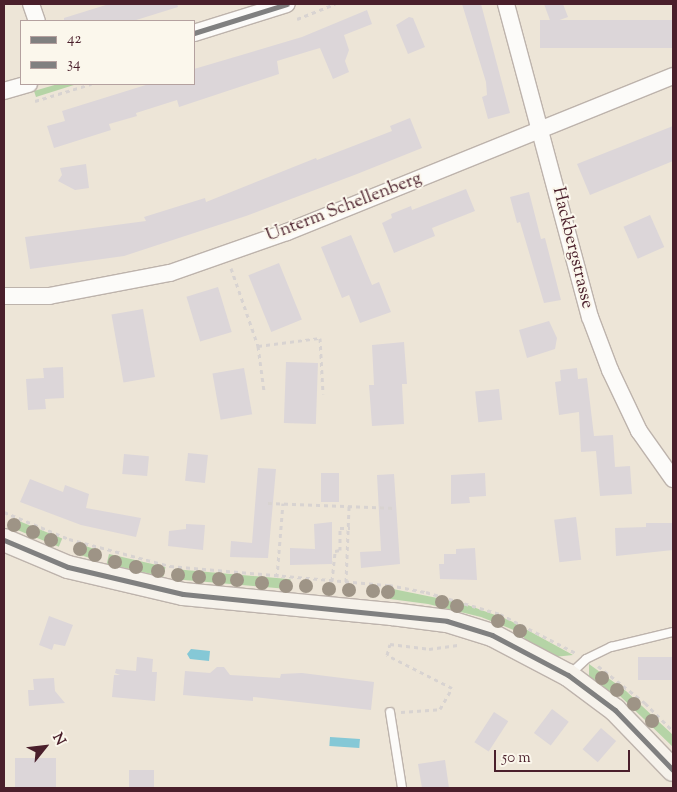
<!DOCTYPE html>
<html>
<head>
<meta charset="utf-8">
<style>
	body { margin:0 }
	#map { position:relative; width:677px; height:792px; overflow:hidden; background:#ede5d7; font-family:"Sorts Mill Goudy",serif }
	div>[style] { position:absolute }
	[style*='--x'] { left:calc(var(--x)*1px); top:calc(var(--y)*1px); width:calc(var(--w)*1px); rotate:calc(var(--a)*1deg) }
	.green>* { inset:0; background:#b5d4a6; transform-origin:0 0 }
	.water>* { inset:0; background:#85c8d6; transform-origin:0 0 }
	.building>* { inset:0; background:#dcd6d9; transform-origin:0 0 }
	.path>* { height:3px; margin-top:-1.5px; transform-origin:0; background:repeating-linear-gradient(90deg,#d8d3d1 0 4px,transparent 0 8px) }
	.roads { filter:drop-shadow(1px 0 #bdb3ac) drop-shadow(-1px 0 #bdb3ac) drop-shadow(0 1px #bdb3ac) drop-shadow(0 -1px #bdb3ac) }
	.lane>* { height:8px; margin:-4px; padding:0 4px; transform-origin:4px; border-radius:4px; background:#fcfbf9 }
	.street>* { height:16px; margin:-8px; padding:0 8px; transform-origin:8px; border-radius:8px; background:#fcfbf9 }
	.secondary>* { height:22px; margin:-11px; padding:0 11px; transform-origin:11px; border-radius:11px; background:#f6f2eb }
	.bus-1>* { height:5px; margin:-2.5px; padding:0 2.5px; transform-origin:2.5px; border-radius:2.5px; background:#808080 }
	.bus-2>* { height:5px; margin:-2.5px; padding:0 2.5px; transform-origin:2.5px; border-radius:2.5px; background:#808080 }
	.trees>* { width:14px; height:14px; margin:-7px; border-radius:50%; background:#9e9486 }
	span { translate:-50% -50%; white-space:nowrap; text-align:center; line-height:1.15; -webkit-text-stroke:4px #fbf7ec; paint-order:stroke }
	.street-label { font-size:18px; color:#4a1f2b }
	.frame { position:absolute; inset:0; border:5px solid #4a1f2b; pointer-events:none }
	.legend { position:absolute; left:20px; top:20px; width:175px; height:65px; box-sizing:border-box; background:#fbf7ec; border:1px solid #b4a19f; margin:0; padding:6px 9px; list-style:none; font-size:15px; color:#4a1f2b }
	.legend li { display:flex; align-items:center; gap:10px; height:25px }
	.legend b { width:25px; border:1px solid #b4a19f }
	.north { position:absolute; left:20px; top:722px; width:50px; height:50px; -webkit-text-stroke:4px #fbf7ec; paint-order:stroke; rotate:61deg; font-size:14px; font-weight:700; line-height:20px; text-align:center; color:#4a1f2b }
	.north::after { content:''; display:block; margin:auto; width:18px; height:22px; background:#4a1f2b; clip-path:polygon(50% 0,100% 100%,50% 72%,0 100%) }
	.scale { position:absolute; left:494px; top:750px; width:136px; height:22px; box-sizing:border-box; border:2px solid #4a1f2b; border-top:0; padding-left:6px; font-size:15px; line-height:18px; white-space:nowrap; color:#4a1f2b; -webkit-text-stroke:4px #fbf7ec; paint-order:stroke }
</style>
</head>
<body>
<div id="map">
	<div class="green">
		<div style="clip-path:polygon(58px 84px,77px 84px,36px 97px,34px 91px)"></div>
		<div style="left:14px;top:519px;width:52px;height:9px;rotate:22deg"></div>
		<div style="left:79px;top:544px;width:23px;height:10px;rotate:18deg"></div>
		<div style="left:109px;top:554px;width:58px;height:10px;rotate:13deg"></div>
		<div style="left:174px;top:569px;width:117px;height:10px;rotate:5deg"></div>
		<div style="clip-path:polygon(388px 588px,462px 603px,509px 620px,573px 655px,554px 657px,527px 642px,521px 633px,481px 617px,428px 604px,390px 599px)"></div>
		<div style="clip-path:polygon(589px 664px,626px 691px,673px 735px,673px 747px,620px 696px,607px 692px,589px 678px)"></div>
	</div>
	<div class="water">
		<div style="clip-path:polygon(191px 649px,210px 651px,209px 661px,190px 659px,187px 654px)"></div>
		<div style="left:330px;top:737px;width:30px;height:9px;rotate:4deg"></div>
	</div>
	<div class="building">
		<div style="clip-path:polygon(109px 4px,177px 4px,178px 7px,133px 21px,64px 21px,64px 18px)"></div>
		<div style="clip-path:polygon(462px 4px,481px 4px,510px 113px,488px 119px,482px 97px,487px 95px,486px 82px)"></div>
		<div style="clip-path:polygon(544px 4px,563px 4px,568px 17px,551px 23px)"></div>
		<div style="clip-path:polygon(367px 10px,372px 24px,344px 35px,349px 50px,345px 61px,349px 72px,333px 79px,320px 48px,313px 50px,277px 61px,279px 74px,179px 107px,177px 100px,136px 113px,137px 116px,109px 124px,111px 130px,54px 148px,47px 126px,65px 121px,62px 111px,149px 84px,194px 84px,194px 69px,302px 37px)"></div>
		<div style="clip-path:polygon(409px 17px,413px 18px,425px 47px,408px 54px,396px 25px)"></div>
		<div style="left:673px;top:20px;width:28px;height:133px;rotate:90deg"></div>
		<div style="clip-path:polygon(410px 118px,422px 148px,357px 174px,246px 216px,124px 256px,30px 269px,25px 237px,146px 221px,144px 217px,205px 198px,206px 202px,316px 158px,317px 160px,392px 131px,390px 126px)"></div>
		<div style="clip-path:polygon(673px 126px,673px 161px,590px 195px,577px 164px)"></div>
		<div style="clip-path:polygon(86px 164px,89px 188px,75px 190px,58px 181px,62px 175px,60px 168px)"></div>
		<div style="clip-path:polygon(466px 189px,475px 211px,432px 228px,435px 236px,394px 253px,382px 223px,392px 218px,391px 214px,411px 206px,412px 210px)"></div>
		<div style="clip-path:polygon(529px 192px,541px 239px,545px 238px,561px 300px,544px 303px,520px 222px,517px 223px,510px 197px)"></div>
		<div style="left:650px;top:215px;width:35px;height:29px;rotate:66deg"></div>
		<div style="clip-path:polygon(351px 235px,372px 285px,379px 282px,391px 312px,360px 323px,349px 295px,342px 298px,321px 247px)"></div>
		<div style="left:279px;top:263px;width:61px;height:33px;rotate:68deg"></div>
		<div style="left:218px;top:287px;width:47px;height:33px;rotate:73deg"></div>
		<div style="left:143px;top:309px;width:69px;height:32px;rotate:80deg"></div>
		<div style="clip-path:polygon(549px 321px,557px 338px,555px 349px,527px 358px,519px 330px)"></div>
		<div style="clip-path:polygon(404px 342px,407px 384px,402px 384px,404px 424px,372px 426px,369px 385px,374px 385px,372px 345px)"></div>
		<div style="left:286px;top:362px;width:32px;height:61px;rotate:2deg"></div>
		<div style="clip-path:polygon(63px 367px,64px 398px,45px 399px,46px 409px,28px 410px,26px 379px,44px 378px,43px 368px)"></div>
		<div style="left:244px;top:368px;width:47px;height:32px;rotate:80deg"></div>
		<div style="clip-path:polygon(577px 368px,578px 379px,587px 378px,594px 436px,613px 435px,615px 467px,630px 466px,632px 494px,600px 496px,596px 451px,581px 452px,579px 412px,559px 415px,555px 382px,561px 381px,560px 370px)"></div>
		<div style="left:499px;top:389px;width:31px;height:24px;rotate:84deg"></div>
		<div style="left:188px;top:453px;width:20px;height:28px;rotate:6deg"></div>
		<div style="left:124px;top:454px;width:25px;height:20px;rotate:5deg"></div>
		<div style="clip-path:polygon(258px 468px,276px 469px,268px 558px,230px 557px,231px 541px,252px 543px)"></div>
		<div style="left:321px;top:473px;width:18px;height:29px"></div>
		<div style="clip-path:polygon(485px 473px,486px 496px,469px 497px,470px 503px,451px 504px,451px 475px)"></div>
		<div style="clip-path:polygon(394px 474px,400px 564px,361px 568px,360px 552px,381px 551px,377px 475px)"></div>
		<div style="clip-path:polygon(30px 479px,63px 492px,65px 485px,89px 494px,86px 508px,141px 518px,136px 537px,81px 525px,20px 502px)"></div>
		<div style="left:576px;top:517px;width:43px;height:22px;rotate:83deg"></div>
		<div style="clip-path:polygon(332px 522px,332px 564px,290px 565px,290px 548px,315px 549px,314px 524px)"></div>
		<div style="clip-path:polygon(646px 523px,673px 523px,673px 550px,616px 556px,615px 528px,646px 527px)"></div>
		<div style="clip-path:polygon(186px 524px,205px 525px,203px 550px,168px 546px,169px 531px,186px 529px)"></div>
		<div style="clip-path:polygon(475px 548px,477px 580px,440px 579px,439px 564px,444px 564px,444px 554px,456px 554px,456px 549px)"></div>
		<div style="clip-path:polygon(49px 616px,73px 625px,65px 646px,54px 644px,52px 650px,39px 645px)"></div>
		<div style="clip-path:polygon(137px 657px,153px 659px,152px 672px,157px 672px,155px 701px,112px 697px,114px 675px,120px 675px,115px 673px,116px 669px,136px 671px)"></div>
		<div style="left:673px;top:657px;width:23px;height:35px;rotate:90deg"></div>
		<div style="clip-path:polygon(217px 667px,224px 667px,230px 675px,280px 678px,281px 674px,302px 673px,374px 682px,371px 710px,253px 697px,253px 701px,183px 695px,185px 671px,210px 673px)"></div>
		<div style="clip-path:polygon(54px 678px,55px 691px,65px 703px,29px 706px,28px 690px,34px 690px,33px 679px)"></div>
		<div style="left:552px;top:709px;width:21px;height:30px;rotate:37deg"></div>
		<div style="left:494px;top:712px;width:17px;height:36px;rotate:33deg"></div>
		<div style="left:601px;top:728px;width:20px;height:28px;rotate:41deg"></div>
		<div style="left:15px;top:758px;width:41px;height:30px"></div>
		<div style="clip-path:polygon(445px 760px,449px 788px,422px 788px,418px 764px)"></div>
		<div style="left:129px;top:770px;width:25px;height:18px"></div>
	</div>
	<div class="path">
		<div style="--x:297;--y:19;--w:41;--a:-21.5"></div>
		<div style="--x:35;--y:101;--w:59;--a:-16.9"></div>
		<div style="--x:231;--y:268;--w:83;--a:70.9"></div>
		<div style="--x:258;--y:346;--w:45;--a:82.4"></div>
		<div style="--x:258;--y:346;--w:63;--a:-7.4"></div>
		<div style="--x:320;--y:338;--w:56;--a:86.9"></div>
		<div style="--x:268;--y:503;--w:128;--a:2.2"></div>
		<div style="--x:4;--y:512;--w:70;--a:22.6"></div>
		<div style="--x:69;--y:539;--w:105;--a:15"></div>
		<div style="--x:170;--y:566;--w:220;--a:5"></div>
		<div style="--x:389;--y:585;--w:38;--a:11"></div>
		<div style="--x:426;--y:592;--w:77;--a:16.6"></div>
		<div style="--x:500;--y:614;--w:85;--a:27.2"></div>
		<div style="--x:277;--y:577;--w:74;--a:-85.4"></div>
		<div style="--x:332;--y:581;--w:30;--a:-84"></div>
		<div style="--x:335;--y:551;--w:5;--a:-11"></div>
		<div style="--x:340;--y:550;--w:22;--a:-90"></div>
		<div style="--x:340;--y:528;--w:10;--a:0"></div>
		<div style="--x:346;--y:582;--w:76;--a:-87.7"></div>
		<div style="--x:598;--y:666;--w:60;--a:38.2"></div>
		<div style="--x:645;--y:703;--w:40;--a:45"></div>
		<div style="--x:401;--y:712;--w:39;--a:-4"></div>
		<div style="--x:440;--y:709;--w:24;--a:-60"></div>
		<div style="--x:452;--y:688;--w:73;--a:-153.1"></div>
		<div style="--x:387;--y:655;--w:11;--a:-75"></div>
		<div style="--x:390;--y:644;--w:39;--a:7"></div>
		<div style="--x:429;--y:649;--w:29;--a:-8"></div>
	</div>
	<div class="roads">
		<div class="lane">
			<div style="--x:569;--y:675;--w:23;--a:-43"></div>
			<div style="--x:586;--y:659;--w:28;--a:-26"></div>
			<div style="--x:611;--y:647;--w:64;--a:-13.6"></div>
			<div style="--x:390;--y:712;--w:77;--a:81"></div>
		</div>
		<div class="street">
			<div style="--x:31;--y:4;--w:18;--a:71"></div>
			<div style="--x:506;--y:4;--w:324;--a:75"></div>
			<div style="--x:590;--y:317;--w:57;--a:69.3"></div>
			<div style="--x:610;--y:370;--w:68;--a:64.6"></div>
			<div style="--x:639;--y:431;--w:59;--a:54.7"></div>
			<div style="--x:194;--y:33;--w:97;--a:-17.3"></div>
			<div style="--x:4;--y:91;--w:26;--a:-16"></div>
			<div style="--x:4;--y:296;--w:45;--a:0"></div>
			<div style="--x:49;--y:296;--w:123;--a:-10.8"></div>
			<div style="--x:170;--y:273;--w:124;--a:-19.3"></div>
			<div style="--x:287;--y:232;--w:416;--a:-22"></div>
		</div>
		<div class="secondary">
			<div style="--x:4;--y:540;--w:69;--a:22.9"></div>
			<div style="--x:68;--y:567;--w:118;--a:13.2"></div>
			<div style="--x:183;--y:594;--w:210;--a:5.5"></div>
			<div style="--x:392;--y:614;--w:55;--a:7.3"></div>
			<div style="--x:447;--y:621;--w:47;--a:17.3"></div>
			<div style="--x:492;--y:635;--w:86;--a:27.8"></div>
			<div style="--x:568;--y:675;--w:59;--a:36.7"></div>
			<div style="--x:615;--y:710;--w:83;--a:46"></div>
		</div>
	</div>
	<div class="bus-1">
		<div style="--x:4;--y:540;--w:69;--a:22.9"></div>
		<div style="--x:68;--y:567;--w:118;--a:13.2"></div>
		<div style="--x:183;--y:594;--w:265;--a:5.8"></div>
		<div style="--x:447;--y:621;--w:47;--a:17.3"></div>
		<div style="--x:492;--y:635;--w:86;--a:27.8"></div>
		<div style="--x:568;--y:675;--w:59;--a:36.7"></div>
		<div style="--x:615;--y:710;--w:83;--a:46"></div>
	</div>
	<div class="bus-2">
		<div style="--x:194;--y:33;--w:97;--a:-17.3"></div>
	</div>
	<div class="trees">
		<div style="left:14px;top:525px"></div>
		<div style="left:33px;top:532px"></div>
		<div style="left:51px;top:540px"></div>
		<div style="left:80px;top:549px"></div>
		<div style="left:95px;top:555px"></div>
		<div style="left:115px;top:562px"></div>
		<div style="left:136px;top:567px"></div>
		<div style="left:158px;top:571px"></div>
		<div style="left:178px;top:575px"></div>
		<div style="left:199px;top:577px"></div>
		<div style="left:219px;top:579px"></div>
		<div style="left:237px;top:580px"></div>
		<div style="left:262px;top:583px"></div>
		<div style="left:286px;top:586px"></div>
		<div style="left:306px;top:586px"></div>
		<div style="left:329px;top:589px"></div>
		<div style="left:349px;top:590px"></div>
		<div style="left:373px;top:591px"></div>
		<div style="left:388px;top:592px"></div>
		<div style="left:442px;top:602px"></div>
		<div style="left:457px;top:606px"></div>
		<div style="left:498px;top:621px"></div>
		<div style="left:520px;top:631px"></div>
		<div style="left:602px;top:678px"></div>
		<div style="left:617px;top:690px"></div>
		<div style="left:634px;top:704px"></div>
		<div style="left:652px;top:721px"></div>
	</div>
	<div class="street-label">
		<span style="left:344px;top:208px;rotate:-21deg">Unterm Schellenberg</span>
		<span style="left:572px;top:248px;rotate:76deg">Hackbergstrasse</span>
	</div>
	<div class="frame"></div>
	<ul class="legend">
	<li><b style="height:6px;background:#808080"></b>42</li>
	<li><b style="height:6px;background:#808080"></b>34</li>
	</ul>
	<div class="north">N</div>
	<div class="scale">50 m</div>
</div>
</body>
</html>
